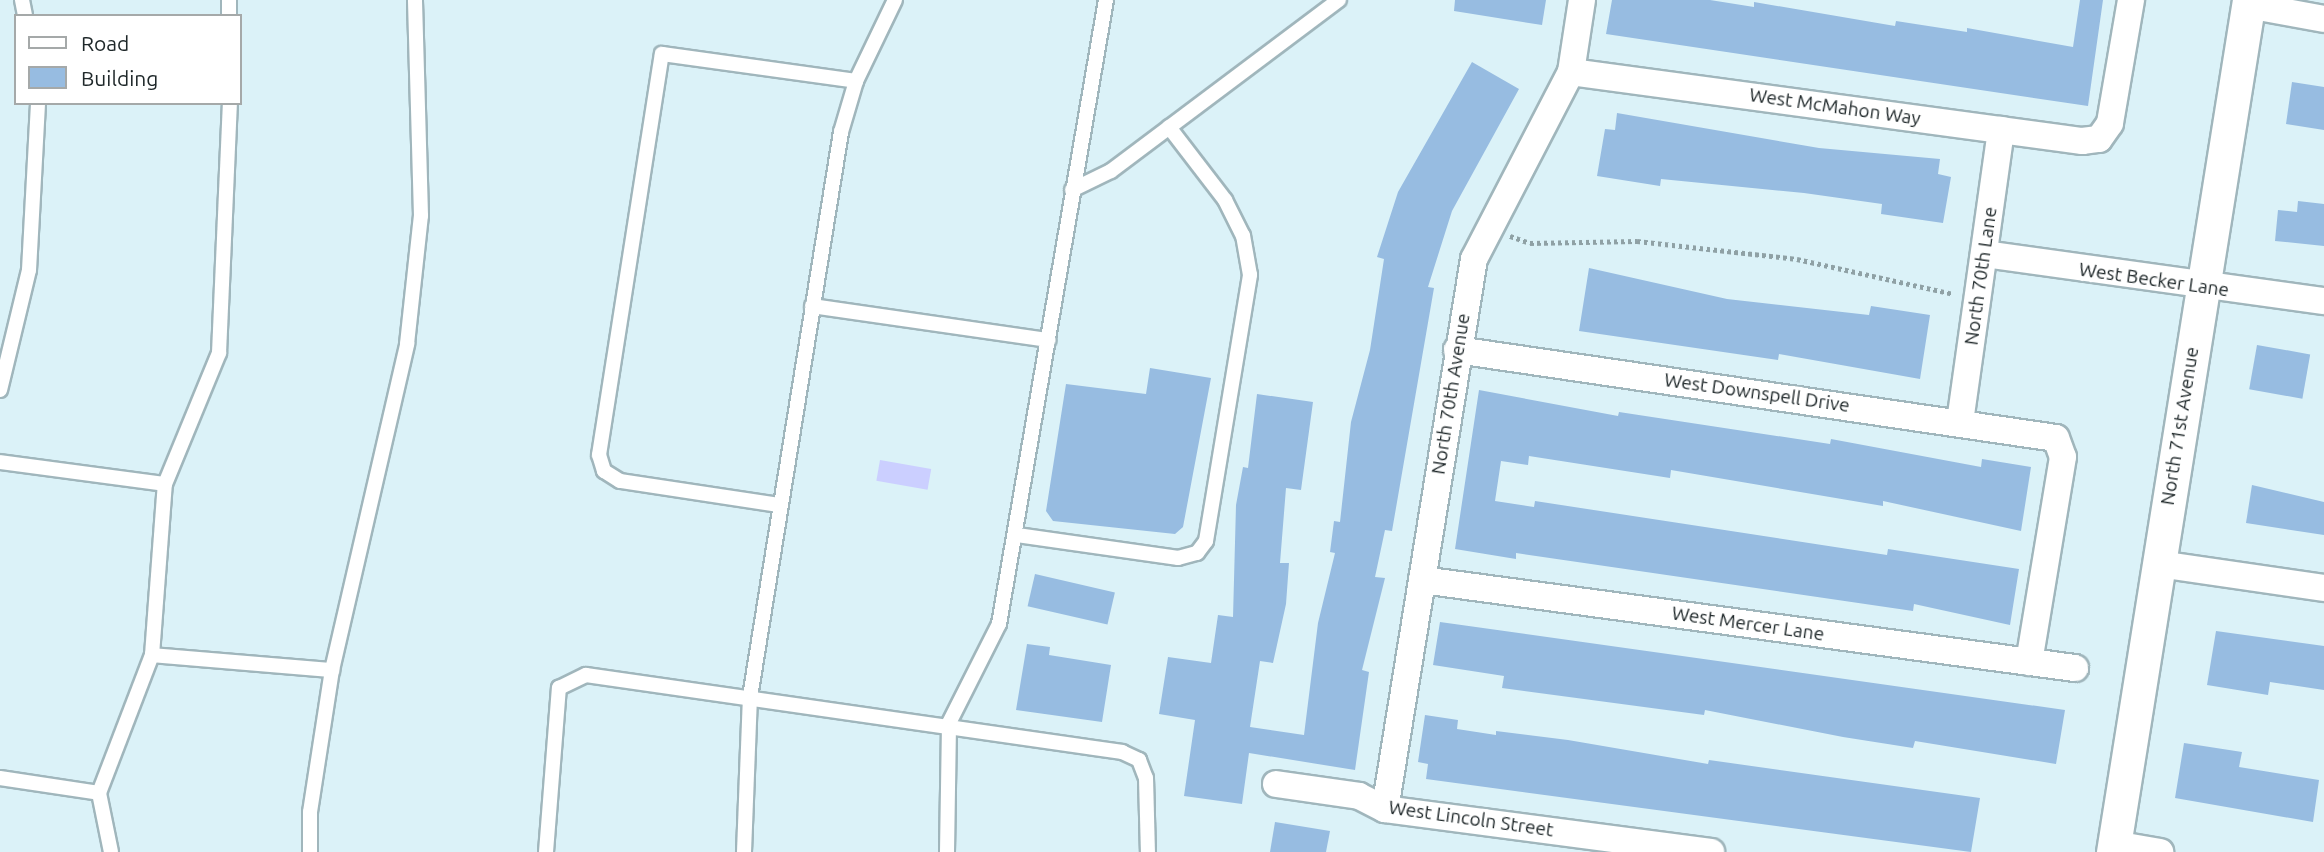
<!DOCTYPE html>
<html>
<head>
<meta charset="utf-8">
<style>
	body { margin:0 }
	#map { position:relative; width:2324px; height:852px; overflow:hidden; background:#dbf2f8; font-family:Ubuntu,sans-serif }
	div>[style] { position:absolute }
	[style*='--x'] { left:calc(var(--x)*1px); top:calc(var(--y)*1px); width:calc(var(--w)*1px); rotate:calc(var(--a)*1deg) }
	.water>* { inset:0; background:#cbcfff; transform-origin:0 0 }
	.building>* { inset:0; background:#97bce1; transform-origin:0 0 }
	.path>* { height:4.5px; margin-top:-2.25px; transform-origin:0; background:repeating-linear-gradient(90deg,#8fa1a5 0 3.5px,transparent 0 7px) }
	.roads { filter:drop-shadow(2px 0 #a0b6bc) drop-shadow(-2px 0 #a0b6bc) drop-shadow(0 2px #a0b6bc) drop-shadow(0 -2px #a0b6bc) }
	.service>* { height:14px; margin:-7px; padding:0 7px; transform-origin:7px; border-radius:7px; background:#fff }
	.minor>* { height:26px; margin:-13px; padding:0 13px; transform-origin:13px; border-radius:13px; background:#fff }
	.tertiary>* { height:33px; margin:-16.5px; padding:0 16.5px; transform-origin:16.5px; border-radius:16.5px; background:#fff }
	span { translate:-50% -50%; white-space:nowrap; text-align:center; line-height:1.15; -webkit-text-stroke:6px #fff; paint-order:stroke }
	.street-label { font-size:19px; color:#1e2729 }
	.legend { position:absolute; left:14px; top:14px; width:228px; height:91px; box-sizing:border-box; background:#fff; border:2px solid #a5a9a9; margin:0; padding:9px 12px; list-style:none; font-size:21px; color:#1e2729 }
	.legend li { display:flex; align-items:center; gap:14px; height:35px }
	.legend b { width:35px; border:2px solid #a5a9a9 }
</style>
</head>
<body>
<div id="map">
	<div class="water">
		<div style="left:880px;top:460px;width:52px;height:21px;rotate:10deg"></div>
	</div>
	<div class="building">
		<div style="clip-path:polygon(1455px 0,1546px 0,1542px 25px,1454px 11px)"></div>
		<div style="clip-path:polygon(1612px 0,1710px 0,1754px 7px,1754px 2px,1895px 26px,1896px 21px,1967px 32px,1967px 28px,2073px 47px,2080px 0,2103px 0,2088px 106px,1606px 34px)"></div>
		<div style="clip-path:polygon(1472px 62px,1519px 89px,1452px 211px,1428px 287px,1434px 288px,1392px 531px,1385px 530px,1375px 577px,1385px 578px,1362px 670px,1369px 672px,1355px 770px,1249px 753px,1242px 804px,1184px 796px,1195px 720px,1159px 714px,1168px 657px,1211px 663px,1218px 615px,1233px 617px,1236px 505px,1243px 467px,1248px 468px,1257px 394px,1313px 402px,1301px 490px,1286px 488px,1280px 563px,1289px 563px,1286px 604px,1273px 663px,1260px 661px,1250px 727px,1304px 735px,1318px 623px,1335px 553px,1330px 552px,1334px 521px,1340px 522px,1351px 422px,1370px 350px,1384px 259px,1377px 257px,1398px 192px)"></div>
		<div style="clip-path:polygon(2292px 82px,2324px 87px,2324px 130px,2286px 124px)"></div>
		<div style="clip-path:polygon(1617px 113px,1819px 148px,1940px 159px,1938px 174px,1951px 177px,1943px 223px,1881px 214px,1882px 204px,1804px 193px,1661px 179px,1660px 186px,1597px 176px,1605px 129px,1615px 130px)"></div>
		<div style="clip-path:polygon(2298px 201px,2324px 204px,2324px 246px,2275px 241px,2278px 210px,2297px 212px)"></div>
		<div style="clip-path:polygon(1589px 268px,1727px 299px,1869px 315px,1871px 306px,1930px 315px,1920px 379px,1779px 354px,1778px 360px,1579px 331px)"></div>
		<div style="left:2257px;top:345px;width:54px;height:45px;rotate:10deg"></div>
		<div style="clip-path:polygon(1150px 368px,1211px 378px,1183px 527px,1175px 534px,1053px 521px,1046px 511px,1066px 384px,1146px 394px)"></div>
		<div style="clip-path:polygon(1479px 390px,1618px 416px,1619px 412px,1830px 444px,1831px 439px,1981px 467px,1982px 459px,2031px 467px,2021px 531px,1883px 501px,1883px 506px,1671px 470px,1670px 478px,1529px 456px,1528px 465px,1501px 461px,1495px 501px,1534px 507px,1535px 501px,1887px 555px,1888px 549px,2019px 569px,2010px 625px,1914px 604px,1913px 611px,1516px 553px,1516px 559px,1455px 549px)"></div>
		<div style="clip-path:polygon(2252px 485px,2324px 502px,2324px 535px,2246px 523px)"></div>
		<div style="left:1035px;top:574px;width:82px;height:33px;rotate:13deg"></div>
		<div style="clip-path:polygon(1440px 622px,2065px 710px,2056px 764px,1915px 741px,1913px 748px,1843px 737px,1705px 710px,1704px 715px,1502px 688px,1504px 676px,1433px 665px)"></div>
		<div style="clip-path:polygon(2216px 631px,2324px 646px,2324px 690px,2270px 682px,2268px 695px,2207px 685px)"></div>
		<div style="clip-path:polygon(1027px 644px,1050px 647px,1049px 655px,1111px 665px,1102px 722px,1016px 710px)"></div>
		<div style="clip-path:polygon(1425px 715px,1458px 720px,1457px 729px,1496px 735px,1496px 731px,1568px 740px,1708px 764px,1709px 760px,1980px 798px,1971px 852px,1426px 779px,1428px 764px,1418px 762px)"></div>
		<div style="clip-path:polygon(2184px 743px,2242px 752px,2239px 767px,2319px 780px,2313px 822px,2175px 798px)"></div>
		<div style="clip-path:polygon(1275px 822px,1330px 831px,1326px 852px,1270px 852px)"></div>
	</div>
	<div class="path">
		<div style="--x:1510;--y:236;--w:21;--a:19"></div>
		<div style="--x:1530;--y:243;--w:107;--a:-1.1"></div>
		<div style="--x:1637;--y:241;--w:161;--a:6.4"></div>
		<div style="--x:1797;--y:259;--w:160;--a:12.6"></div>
	</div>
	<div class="roads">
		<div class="service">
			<div style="--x:22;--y:0;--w:16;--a:79"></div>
			<div style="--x:229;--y:0;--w:16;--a:90"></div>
			<div style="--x:1072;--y:190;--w:43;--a:-26"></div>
			<div style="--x:1111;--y:171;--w:285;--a:-36.9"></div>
			<div style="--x:812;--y:306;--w:239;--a:8.2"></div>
			<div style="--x:0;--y:390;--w:123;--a:-76.4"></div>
			<div style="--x:29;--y:270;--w:167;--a:-86.9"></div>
			<div style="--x:0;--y:462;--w:166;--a:7.6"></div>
			<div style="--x:779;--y:505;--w:161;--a:-171.4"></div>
			<div style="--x:620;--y:481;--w:19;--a:-148"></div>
			<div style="--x:604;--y:471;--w:17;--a:-107"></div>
			<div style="--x:599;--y:455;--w:406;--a:-81.1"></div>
			<div style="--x:662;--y:54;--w:196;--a:7.9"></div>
			<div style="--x:1017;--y:535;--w:163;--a:8.1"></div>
			<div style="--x:1178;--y:558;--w:20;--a:-15"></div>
			<div style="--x:1197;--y:553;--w:15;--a:-53"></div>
			<div style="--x:1206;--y:541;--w:270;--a:-80.6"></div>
			<div style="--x:1250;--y:275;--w:40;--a:-100"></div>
			<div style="--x:1243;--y:236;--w:40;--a:-116.6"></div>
			<div style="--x:1225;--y:200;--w:92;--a:-127.5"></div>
			<div style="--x:152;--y:655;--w:181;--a:4.8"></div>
			<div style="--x:0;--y:778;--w:100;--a:8.6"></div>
			<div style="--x:111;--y:852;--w:60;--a:-101.5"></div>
			<div style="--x:99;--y:793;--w:148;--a:-69"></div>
			<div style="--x:152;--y:655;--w:171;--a:-85.7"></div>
			<div style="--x:165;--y:484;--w:142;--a:-67.6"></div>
			<div style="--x:219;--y:353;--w:250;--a:-87.5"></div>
			<div style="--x:310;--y:852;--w:40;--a:-90"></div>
			<div style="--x:310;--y:812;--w:144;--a:-81.2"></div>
			<div style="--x:332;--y:670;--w:335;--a:-77"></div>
			<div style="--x:407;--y:344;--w:129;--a:-83.8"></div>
			<div style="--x:421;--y:216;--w:216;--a:-91.6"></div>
			<div style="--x:546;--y:852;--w:165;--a:-85.5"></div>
			<div style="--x:559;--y:688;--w:30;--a:-26"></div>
			<div style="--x:586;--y:675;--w:542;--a:8.17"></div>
			<div style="--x:1122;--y:752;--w:19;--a:25"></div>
			<div style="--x:1139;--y:760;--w:19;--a:69"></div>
			<div style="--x:1146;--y:778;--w:74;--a:88.5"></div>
			<div style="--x:744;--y:852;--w:155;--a:-87.8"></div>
			<div style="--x:750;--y:697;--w:572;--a:-80.85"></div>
			<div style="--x:841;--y:132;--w:53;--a:-73.6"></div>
			<div style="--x:856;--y:81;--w:90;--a:-64.3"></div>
			<div style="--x:947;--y:852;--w:129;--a:-89.1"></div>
			<div style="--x:949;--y:723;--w:111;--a:-63.2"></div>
			<div style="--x:999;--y:624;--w:633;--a:-80.27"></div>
		</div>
		<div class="minor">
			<div style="--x:2248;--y:5;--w:77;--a:10.4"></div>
			<div style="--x:1571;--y:72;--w:516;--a:7.69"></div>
			<div style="--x:2082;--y:141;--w:17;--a:-7"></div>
			<div style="--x:2099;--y:139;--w:19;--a:-55"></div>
			<div style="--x:2110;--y:123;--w:125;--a:-80.3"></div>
			<div style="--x:1984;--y:254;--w:343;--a:7.9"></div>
			<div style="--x:1457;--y:350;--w:605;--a:8.36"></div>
			<div style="--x:2056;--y:438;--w:20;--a:70"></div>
			<div style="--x:2063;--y:457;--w:208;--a:99.4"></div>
			<div style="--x:1960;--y:422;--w:295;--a:-82"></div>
			<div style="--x:2159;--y:564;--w:167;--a:8.3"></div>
			<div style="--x:1422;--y:580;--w:659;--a:7.68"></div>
			<div style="--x:1276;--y:784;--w:84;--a:8.2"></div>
			<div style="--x:1359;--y:796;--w:29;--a:27"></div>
			<div style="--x:1385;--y:809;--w:329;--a:7.5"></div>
			<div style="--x:1385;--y:809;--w:557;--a:-80.81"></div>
			<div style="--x:1474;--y:259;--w:211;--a:-62.6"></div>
			<div style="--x:1571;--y:72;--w:73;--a:-81.3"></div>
			<div style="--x:2114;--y:844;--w:47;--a:9.9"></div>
		</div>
		<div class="tertiary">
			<div style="--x:2113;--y:852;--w:863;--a:-80.93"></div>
		</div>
	</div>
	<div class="street-label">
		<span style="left:1835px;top:107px;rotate:8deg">West McMahon Way</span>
		<span style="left:1981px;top:276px;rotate:-82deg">North 70th Lane</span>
		<span style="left:2154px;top:280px;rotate:8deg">West Becker Lane</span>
		<span style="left:1757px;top:393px;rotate:8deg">West Downspell Drive</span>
		<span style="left:1451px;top:394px;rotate:-81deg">North 70th Avenue</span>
		<span style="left:2180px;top:426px;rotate:-81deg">North 71st Avenue</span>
		<span style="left:1748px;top:624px;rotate:8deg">West Mercer Lane</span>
		<span style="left:1471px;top:819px;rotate:8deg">West Lincoln Street</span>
	</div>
	<ul class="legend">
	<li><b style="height:9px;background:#fff"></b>Road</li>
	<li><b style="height:19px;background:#97bce1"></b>Building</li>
	</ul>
</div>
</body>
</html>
